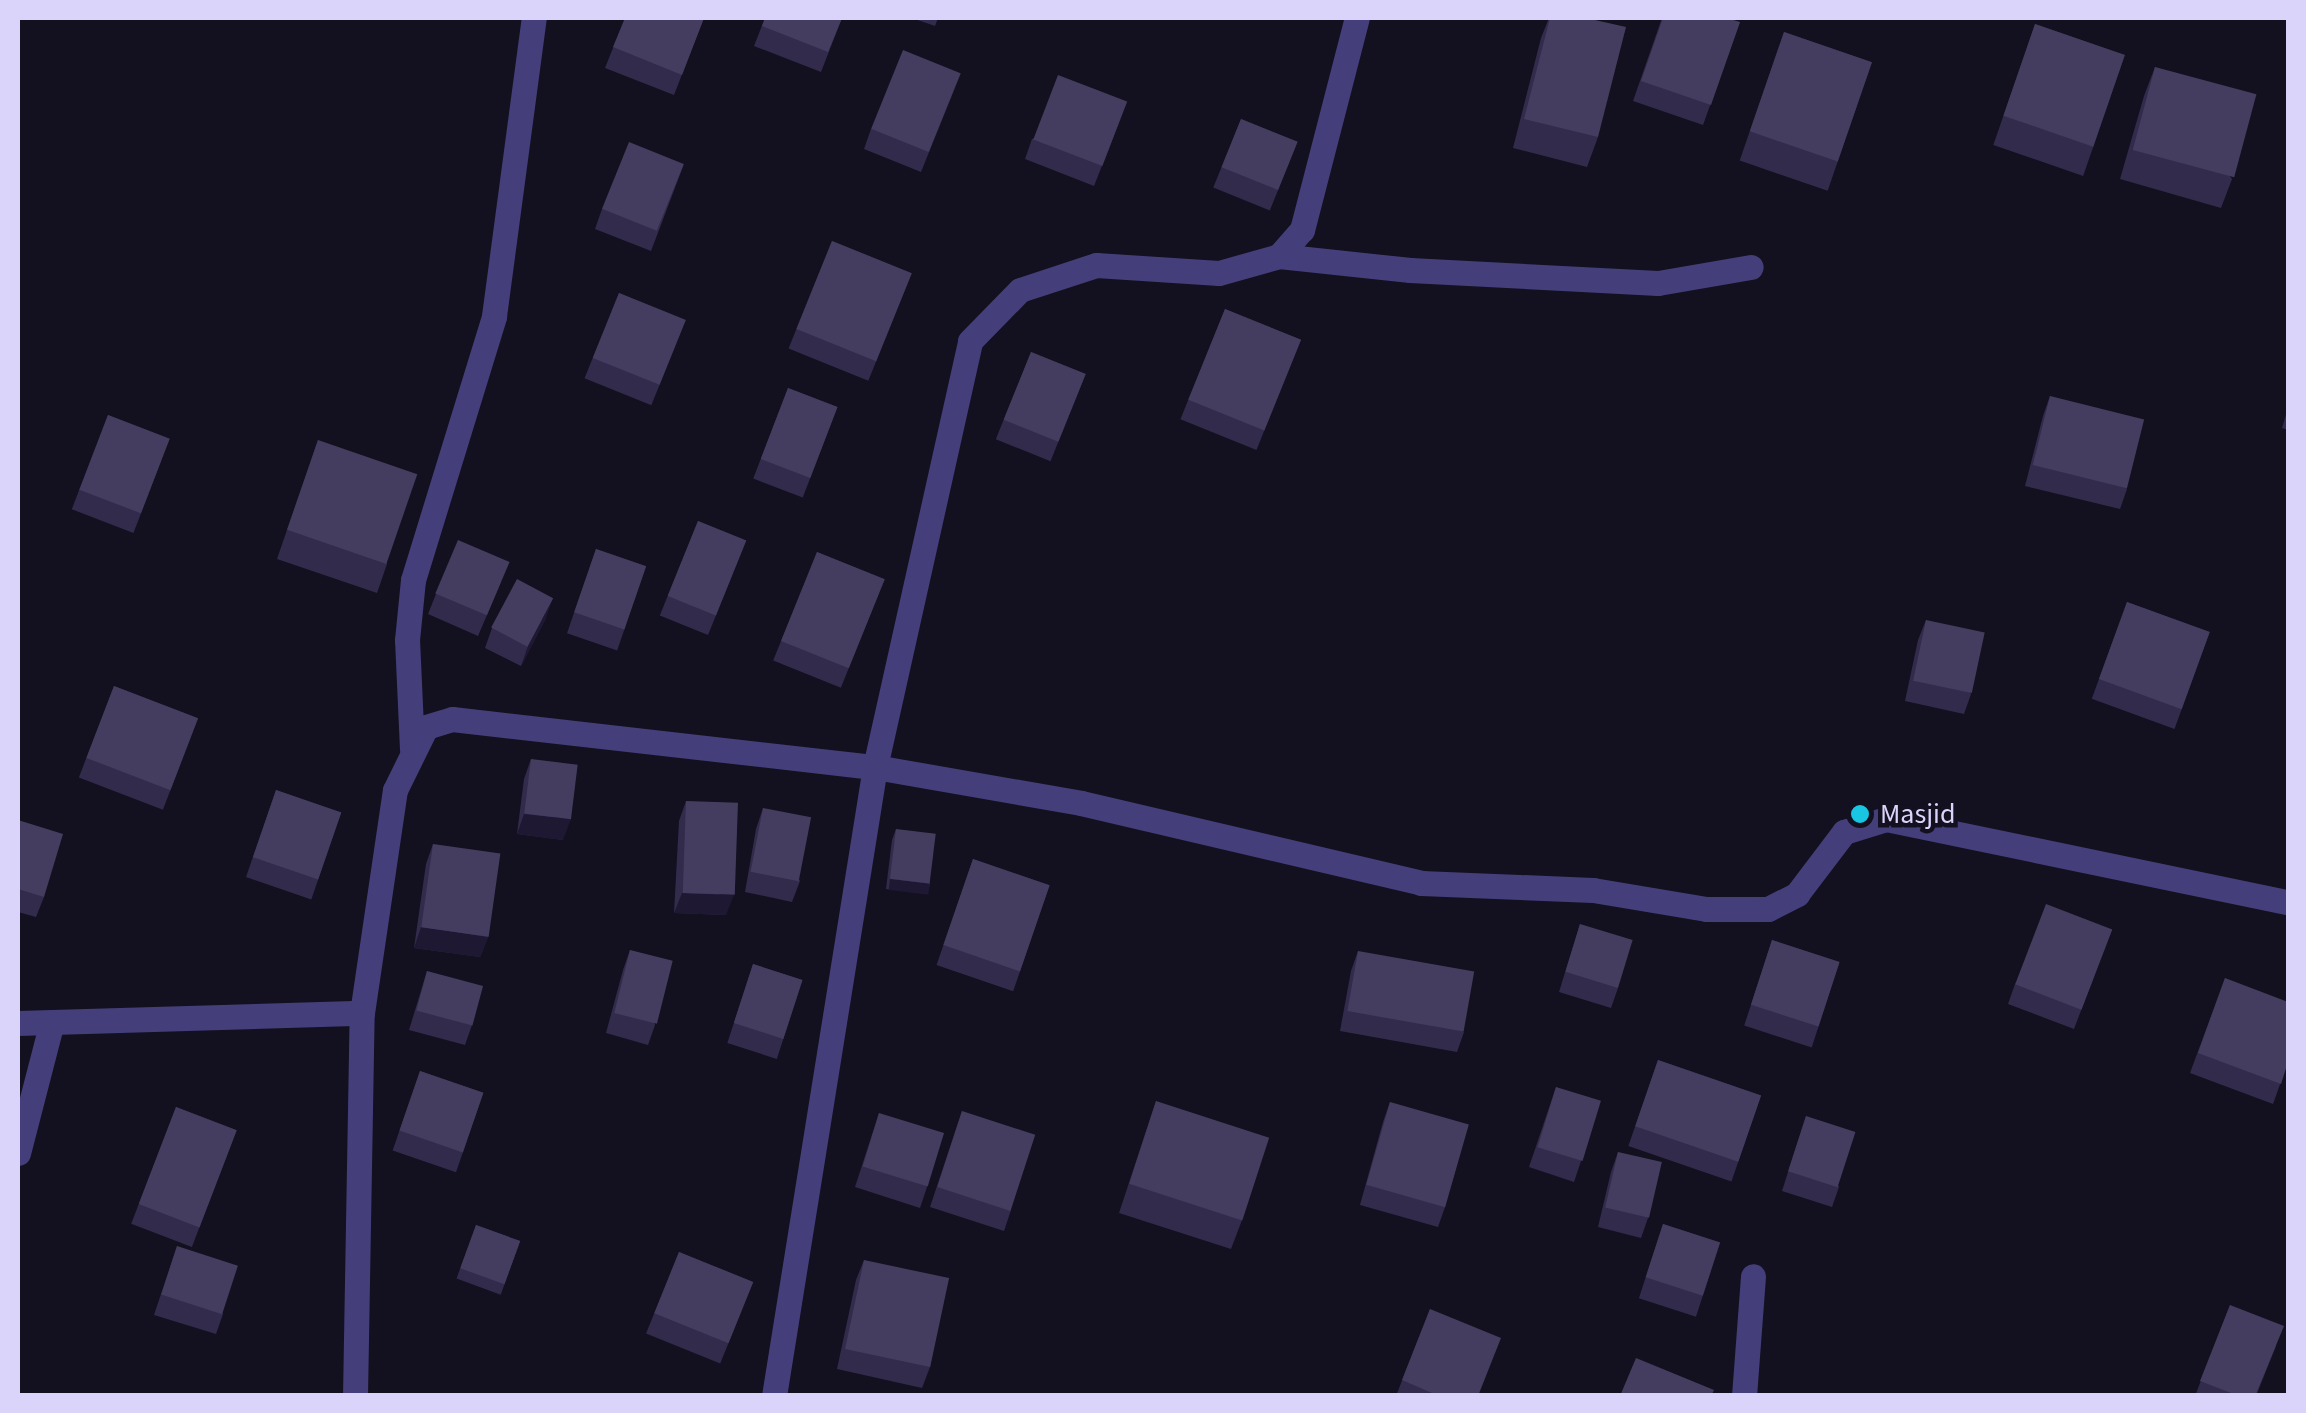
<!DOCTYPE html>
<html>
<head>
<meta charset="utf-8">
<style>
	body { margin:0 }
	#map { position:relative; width:2306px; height:1413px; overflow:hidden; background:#131020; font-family:"Source Sans 3",sans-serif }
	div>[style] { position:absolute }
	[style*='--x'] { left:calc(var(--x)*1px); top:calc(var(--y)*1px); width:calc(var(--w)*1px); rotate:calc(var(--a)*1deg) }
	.minor>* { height:25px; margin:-12.5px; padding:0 12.5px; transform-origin:12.5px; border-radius:12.5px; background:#443f7a }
	.wall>* { inset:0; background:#332b4c; transform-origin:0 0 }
	.shaded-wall>* { inset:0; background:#1e1833; transform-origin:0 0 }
	.building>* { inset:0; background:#453d5f; transform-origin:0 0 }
	.dots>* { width:28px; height:28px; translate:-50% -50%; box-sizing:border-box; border:5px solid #131020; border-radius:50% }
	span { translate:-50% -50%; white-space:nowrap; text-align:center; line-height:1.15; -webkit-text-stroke:9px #131020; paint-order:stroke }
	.poi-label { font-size:28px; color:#dad3fa }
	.left { translate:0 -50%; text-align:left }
	.frame { position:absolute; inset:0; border:20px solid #dad3fa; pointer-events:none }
</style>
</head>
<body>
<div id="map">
	<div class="minor">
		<div style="--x:1279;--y:256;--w:132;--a:6.1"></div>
		<div style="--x:1410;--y:270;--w:248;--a:3"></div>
		<div style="--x:1658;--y:283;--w:94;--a:-9.8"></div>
		<div style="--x:412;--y:749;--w:109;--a:-92.6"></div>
		<div style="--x:407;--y:640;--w:60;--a:-84.3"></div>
		<div style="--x:413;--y:580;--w:276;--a:-72.9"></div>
		<div style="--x:494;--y:316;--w:301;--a:-82.4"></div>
		<div style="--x:18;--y:1023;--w:344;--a:-1.7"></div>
		<div style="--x:362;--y:1013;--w:225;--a:-81.6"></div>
		<div style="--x:395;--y:790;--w:70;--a:-63.8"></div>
		<div style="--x:426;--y:727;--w:27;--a:-17"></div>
		<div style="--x:452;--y:719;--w:426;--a:6.5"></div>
		<div style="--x:875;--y:767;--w:209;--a:9.9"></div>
		<div style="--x:1081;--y:803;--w:349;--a:13.2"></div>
		<div style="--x:1421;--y:883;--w:172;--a:2.3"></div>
		<div style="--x:1593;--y:890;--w:115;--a:9.5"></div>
		<div style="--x:1706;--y:909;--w:62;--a:0"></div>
		<div style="--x:1768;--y:909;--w:33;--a:-27"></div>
		<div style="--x:1797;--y:894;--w:78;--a:-52.8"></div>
		<div style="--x:1844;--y:832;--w:44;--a:-17.2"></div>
		<div style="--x:1886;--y:819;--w:410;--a:11.7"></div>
		<div style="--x:18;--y:1153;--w:135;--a:-75.5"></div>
		<div style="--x:355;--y:1396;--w:383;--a:-89"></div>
		<div style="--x:774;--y:1396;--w:637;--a:-80.88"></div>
		<div style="--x:875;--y:767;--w:436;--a:-77.4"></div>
		<div style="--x:970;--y:341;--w:71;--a:-45.6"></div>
		<div style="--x:1020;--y:290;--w:80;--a:-18.2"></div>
		<div style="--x:1096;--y:265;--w:123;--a:3.7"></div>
		<div style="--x:1219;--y:273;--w:62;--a:-15.8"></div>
		<div style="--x:1279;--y:256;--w:35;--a:-49"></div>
		<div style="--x:1302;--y:230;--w:219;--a:-75.5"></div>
		<div style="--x:1744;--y:1396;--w:120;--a:-85.7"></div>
	</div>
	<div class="wall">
		<div style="clip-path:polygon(625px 18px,704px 18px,674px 95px,605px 68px)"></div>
		<div style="clip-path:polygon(765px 18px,842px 18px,821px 72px,754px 46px)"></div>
		<div style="clip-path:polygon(912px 18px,938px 18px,935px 26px)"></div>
		<div style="clip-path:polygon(1549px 18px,1586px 18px,1598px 137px,1587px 167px,1513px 148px,1541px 38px)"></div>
		<div style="clip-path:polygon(1662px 18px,1740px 22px,1703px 125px,1633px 101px)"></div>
		<div style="left:2035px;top:24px;width:95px;height:128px;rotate:19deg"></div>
		<div style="left:1784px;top:32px;width:93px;height:136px;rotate:19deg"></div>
		<div style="clip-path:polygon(2155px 67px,2232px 179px,2221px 208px,2120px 179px,2144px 96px)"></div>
		<div style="clip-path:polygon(961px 73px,921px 172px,864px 149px,871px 129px)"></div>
		<div style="clip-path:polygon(1127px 102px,1094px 186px,1025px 159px,1032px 139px)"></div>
		<div style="left:1241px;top:119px;width:61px;height:74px;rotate:22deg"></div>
		<div style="clip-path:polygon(684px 164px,651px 251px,595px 229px,602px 209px)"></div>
		<div style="left:832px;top:241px;width:86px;height:116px;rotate:22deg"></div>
		<div style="left:619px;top:293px;width:72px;height:92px;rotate:22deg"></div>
		<div style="left:1225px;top:309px;width:82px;height:119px;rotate:22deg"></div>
		<div style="left:1031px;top:352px;width:59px;height:94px;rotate:22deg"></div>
		<div style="left:788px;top:388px;width:53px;height:97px;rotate:21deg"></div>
		<div style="clip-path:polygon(2050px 396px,2127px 489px,2120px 509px,2025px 486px,2043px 416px)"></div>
		<div style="clip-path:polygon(2288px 408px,2288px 430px,2282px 428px)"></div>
		<div style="left:108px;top:415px;width:66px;height:101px;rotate:21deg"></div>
		<div style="clip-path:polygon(318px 440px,387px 564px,377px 593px,277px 559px)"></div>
		<div style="left:698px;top:521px;width:52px;height:102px;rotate:22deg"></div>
		<div style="left:596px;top:549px;width:53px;height:89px;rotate:19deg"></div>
		<div style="left:817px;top:552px;width:73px;height:117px;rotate:22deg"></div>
		<div style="clip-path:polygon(501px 582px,478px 636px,428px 614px,436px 594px)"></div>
		<div style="left:2127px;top:602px;width:88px;height:103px;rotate:20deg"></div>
		<div style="clip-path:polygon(546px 618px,521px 666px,485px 648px,492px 628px)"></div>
		<div style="clip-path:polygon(1926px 620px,1971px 694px,1964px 714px,1905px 701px,1918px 640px)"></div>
		<div style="left:114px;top:686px;width:90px;height:98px;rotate:21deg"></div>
		<div style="clip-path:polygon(531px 759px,563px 840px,517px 834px,524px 779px)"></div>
		<div style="left:276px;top:790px;width:69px;height:92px;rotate:19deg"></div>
		<div style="clip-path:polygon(686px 801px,726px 915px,674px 913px,679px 821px)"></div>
		<div style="clip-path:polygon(763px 808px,800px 881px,792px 902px,745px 892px,756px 829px)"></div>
		<div style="clip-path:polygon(18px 820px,44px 897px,36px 917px,18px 912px)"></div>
		<div style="clip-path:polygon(896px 829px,930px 884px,927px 894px,886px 889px,892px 840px)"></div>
		<div style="clip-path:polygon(433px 844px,488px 937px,480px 957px,414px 948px,426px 864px)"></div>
		<div style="left:973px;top:859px;width:81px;height:112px;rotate:19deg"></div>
		<div style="clip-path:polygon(1580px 924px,1618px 988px,1611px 1008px,1559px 992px)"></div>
		<div style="clip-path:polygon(2112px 929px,2074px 1029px,2008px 1004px,2015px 984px)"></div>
		<div style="left:1772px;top:940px;width:71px;height:90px;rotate:18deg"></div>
		<div style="clip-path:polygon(630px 950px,655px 1025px,648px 1045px,606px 1033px,623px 970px)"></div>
		<div style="clip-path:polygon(1358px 951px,1464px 1032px,1457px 1052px,1340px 1031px,1351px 971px)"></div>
		<div style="left:753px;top:964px;width:52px;height:83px;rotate:18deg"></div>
		<div style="clip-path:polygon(427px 971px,472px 1025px,465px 1045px,409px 1030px)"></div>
		<div style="clip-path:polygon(2225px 978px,2288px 1062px,2273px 1104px,2190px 1073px)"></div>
		<div style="left:1658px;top:1060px;width:109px;height:91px;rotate:19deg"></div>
		<div style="left:420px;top:1071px;width:67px;height:84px;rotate:19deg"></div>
		<div style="clip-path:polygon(1556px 1087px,1581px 1161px,1574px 1182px,1529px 1167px)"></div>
		<div style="clip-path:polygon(1156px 1101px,1242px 1220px,1231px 1249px,1119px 1213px)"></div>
		<div style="clip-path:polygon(1390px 1102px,1445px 1207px,1438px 1227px,1360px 1205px,1383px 1122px)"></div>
		<div style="left:176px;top:1107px;width:65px;height:125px;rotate:21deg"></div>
		<div style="clip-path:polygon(962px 1111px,1011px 1210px,1004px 1231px,930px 1207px)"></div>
		<div style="clip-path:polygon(879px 1113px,927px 1187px,920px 1208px,855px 1187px)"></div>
		<div style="clip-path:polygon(1806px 1116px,1839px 1187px,1832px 1207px,1782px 1191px)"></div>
		<div style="clip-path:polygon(1618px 1152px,1648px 1218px,1641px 1238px,1598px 1227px,1611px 1172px)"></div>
		<div style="left:1663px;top:1224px;width:60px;height:78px;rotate:18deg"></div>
		<div style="left:476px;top:1225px;width:47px;height:57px;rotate:20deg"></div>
		<div style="clip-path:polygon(177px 1246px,223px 1314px,216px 1334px,154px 1315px)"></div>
		<div style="left:679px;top:1252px;width:80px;height:88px;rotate:22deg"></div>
		<div style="clip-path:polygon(864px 1260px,930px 1367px,922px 1388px,837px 1369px,856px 1280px)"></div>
		<div style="clip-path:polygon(2230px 1305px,2276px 1346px,2256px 1396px,2195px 1396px)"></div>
		<div style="clip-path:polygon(1430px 1309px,1479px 1396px,1396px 1396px)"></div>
	</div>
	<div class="shaded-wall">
		<div style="clip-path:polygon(553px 598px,546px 618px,521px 666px,528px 646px)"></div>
		<div style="clip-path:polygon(524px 814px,571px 819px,563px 840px,517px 834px)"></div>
		<div style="left:890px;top:879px;width:40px;height:11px;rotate:7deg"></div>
		<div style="clip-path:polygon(682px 893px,734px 895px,726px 915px,674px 913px)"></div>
		<div style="clip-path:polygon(421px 927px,488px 937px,480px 957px,414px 948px)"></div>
	</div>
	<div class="building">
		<div style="clip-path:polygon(625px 18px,704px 18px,682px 75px,613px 47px)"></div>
		<div style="clip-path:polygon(765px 18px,842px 18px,828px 52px,762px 26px)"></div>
		<div style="clip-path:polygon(1550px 18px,1586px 18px,1626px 27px,1598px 137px,1524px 119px)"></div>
		<div style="clip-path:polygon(1663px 18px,1727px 18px,1740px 22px,1711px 105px,1641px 81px)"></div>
		<div style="left:2035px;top:24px;width:95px;height:97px;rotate:19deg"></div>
		<div style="left:1784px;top:32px;width:93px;height:105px;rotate:19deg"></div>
		<div style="left:903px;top:50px;width:62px;height:85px;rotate:22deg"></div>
		<div style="left:2155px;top:67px;width:105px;height:86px;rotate:15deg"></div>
		<div style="left:1058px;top:75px;width:74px;height:69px;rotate:21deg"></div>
		<div style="left:1241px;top:119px;width:61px;height:52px;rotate:22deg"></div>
		<div style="left:629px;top:142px;width:59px;height:72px;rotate:22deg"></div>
		<div style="left:832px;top:241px;width:86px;height:95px;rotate:22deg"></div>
		<div style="left:619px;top:293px;width:72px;height:70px;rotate:22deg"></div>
		<div style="left:1225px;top:309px;width:82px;height:98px;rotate:22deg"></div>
		<div style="left:1031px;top:352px;width:59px;height:73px;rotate:22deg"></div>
		<div style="left:788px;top:388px;width:53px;height:76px;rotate:21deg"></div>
		<div style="left:2050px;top:396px;width:97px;height:71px;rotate:14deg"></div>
		<div style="left:108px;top:415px;width:66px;height:80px;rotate:21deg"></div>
		<div style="left:318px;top:440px;width:105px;height:95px;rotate:19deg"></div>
		<div style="left:698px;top:521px;width:52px;height:81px;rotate:22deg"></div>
		<div style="left:458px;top:540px;width:56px;height:58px;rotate:23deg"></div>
		<div style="left:596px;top:549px;width:53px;height:67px;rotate:19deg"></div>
		<div style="left:817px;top:552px;width:73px;height:96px;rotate:22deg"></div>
		<div style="left:517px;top:579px;width:41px;height:55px;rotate:28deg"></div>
		<div style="left:2127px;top:602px;width:88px;height:82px;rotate:20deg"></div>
		<div style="left:1926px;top:620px;width:60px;height:62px;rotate:12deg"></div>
		<div style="left:114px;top:686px;width:90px;height:77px;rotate:21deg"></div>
		<div style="left:531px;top:759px;width:47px;height:55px;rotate:7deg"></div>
		<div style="left:276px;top:790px;width:69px;height:71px;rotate:19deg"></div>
		<div style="left:686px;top:801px;width:52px;height:92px;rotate:2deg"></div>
		<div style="left:763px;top:808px;width:49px;height:65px;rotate:11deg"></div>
		<div style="clip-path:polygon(18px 820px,63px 834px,44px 897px,18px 889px)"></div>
		<div style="left:896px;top:829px;width:40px;height:50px;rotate:7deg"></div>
		<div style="left:433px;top:844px;width:68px;height:84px;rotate:8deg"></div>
		<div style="left:973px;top:859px;width:81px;height:91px;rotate:19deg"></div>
		<div style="left:2046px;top:904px;width:71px;height:86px;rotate:21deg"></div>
		<div style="left:1580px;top:924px;width:55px;height:50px;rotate:17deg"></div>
		<div style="left:1772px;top:940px;width:71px;height:68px;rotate:18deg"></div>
		<div style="left:630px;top:950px;width:44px;height:65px;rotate:14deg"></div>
		<div style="left:1358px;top:951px;width:118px;height:61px;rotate:10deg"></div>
		<div style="left:753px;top:964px;width:52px;height:62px;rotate:18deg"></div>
		<div style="left:427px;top:971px;width:58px;height:41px;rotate:15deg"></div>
		<div style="clip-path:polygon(2225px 978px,2288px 1002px,2288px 1062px,2281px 1084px,2198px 1053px)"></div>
		<div style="left:1658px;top:1060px;width:109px;height:70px;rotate:19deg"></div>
		<div style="left:420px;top:1071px;width:67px;height:63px;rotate:19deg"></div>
		<div style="left:1556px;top:1087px;width:47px;height:63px;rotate:17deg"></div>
		<div style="left:1156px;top:1101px;width:119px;height:87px;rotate:18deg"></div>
		<div style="left:1390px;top:1102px;width:82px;height:86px;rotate:16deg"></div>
		<div style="left:176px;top:1107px;width:65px;height:104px;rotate:21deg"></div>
		<div style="left:962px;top:1111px;width:77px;height:80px;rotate:18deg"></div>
		<div style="left:879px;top:1113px;width:68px;height:56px;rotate:17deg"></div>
		<div style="left:1806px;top:1116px;width:52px;height:58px;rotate:18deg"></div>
		<div style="left:1618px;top:1152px;width:45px;height:57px;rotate:13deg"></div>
		<div style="left:1663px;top:1224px;width:60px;height:56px;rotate:18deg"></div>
		<div style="left:476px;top:1225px;width:47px;height:46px;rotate:20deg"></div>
		<div style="left:177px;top:1246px;width:64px;height:51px;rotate:18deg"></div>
		<div style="left:679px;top:1252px;width:80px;height:66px;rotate:22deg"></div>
		<div style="left:864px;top:1260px;width:87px;height:91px;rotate:12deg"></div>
		<div style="clip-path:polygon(2230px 1305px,2284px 1326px,2255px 1396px,2239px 1396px,2200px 1381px)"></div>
		<div style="clip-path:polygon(1430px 1309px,1501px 1338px,1478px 1396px,1439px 1396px,1402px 1380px)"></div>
		<div style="clip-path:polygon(1636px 1358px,1714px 1390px,1711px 1396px,1620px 1396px)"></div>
	</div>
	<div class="dots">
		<div style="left:1860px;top:814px;background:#18c5e2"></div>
	</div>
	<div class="poi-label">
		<span class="left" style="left:1880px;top:814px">Masjid</span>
	</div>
	<div class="frame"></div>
</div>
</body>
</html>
